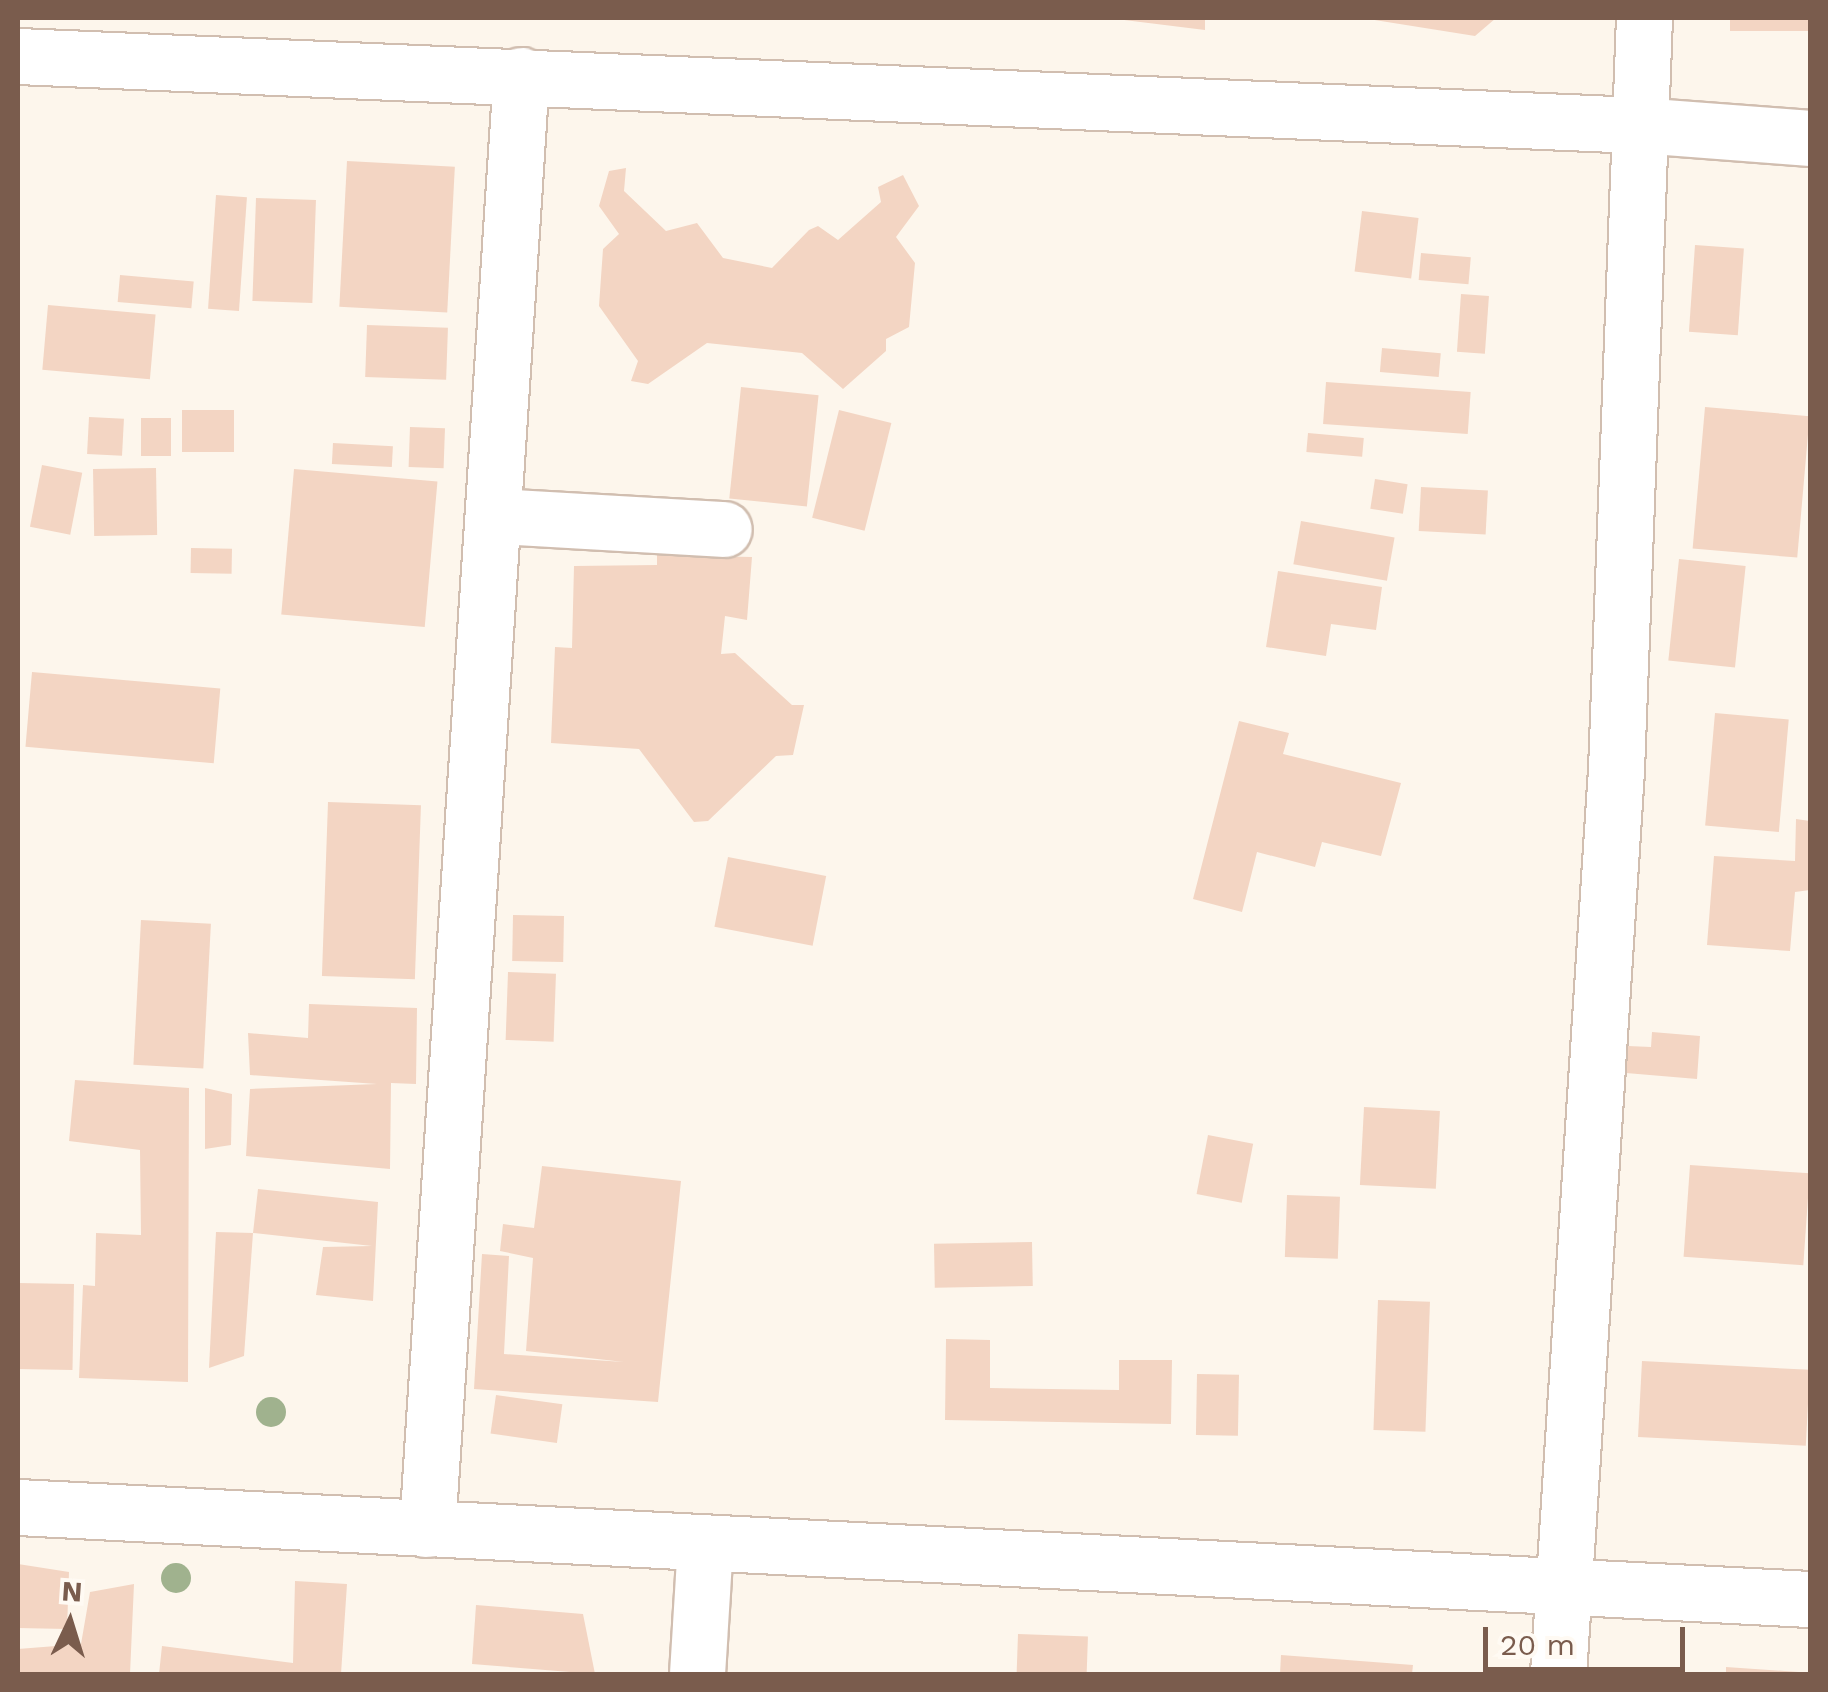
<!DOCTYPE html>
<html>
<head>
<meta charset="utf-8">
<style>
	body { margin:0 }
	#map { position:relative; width:1828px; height:1692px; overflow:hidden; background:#fdf6ec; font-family:"Work Sans",sans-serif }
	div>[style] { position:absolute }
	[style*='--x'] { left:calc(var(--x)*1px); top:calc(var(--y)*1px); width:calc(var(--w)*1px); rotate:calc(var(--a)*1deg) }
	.building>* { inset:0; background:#f3d5c3; transform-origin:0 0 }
	.roads { filter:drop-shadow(2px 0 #d1beb0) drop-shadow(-2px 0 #d1beb0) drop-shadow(0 2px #d1beb0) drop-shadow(0 -2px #d1beb0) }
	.minor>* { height:55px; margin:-27.5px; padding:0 27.5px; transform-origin:27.5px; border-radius:27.5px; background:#fff }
	.trees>* { width:30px; height:30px; margin:-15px; border-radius:50%; background:#a0b28e }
	span { translate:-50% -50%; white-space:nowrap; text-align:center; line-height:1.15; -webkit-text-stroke:8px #fffaf3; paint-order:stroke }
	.frame { position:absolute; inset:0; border:20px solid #7a5c4d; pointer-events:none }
	.north { position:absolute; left:20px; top:1572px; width:100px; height:100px; -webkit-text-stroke:8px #fffaf3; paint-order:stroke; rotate:4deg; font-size:28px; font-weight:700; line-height:40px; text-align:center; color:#7a5c4d }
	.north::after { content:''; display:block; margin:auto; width:35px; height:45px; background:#7a5c4d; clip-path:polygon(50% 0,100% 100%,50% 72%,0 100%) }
	.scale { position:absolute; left:1483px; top:1627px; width:202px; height:45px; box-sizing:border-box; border:5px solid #7a5c4d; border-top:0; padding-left:12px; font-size:30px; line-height:35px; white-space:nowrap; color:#7a5c4d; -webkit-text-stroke:8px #fffaf3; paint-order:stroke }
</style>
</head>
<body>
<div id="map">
	<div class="building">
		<div style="clip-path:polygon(1108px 18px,1205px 18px,1205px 30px)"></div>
		<div style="clip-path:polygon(1362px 18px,1496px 18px,1475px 36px)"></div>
		<div style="left:1730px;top:18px;width:80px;height:13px"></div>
		<div style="left:347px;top:161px;width:108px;height:146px;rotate:3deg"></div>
		<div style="clip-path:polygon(626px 168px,624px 191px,666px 231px,697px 223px,723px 258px,772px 268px,809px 230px,818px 226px,838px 240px,881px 202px,878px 187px,903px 175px,919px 206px,896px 237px,915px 263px,909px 327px,886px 339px,886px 351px,843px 389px,802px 353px,707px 343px,648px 384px,631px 381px,638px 361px,599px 306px,603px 249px,619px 234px,599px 206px,609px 171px)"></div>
		<div style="left:216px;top:195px;width:31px;height:114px;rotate:4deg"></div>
		<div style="left:256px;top:198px;width:60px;height:103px;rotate:2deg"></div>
		<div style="left:1362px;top:211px;width:57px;height:61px;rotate:7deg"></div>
		<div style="left:1695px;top:245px;width:49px;height:87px;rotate:4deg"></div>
		<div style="left:1421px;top:253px;width:50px;height:27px;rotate:5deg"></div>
		<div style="left:120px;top:275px;width:74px;height:27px;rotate:5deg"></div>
		<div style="left:1461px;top:294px;width:28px;height:58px;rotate:4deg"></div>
		<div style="left:48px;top:305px;width:108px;height:65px;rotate:5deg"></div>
		<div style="left:367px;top:325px;width:81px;height:52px;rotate:2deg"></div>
		<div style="left:1382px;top:348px;width:59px;height:24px;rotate:5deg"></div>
		<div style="left:1326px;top:382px;width:145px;height:42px;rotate:4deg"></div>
		<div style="left:741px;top:387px;width:78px;height:112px;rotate:6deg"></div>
		<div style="left:1705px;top:407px;width:105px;height:142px;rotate:5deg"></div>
		<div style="left:234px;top:410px;width:42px;height:52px;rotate:90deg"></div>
		<div style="left:839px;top:410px;width:54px;height:111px;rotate:14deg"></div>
		<div style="left:89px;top:417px;width:35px;height:37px;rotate:3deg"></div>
		<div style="left:141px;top:418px;width:30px;height:38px"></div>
		<div style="left:410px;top:427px;width:35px;height:40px;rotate:2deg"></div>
		<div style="left:1308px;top:433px;width:56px;height:19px;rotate:5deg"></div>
		<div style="left:333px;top:443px;width:60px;height:21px;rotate:3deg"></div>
		<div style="left:42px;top:465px;width:41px;height:63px;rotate:11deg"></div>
		<div style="left:156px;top:468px;width:67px;height:63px;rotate:89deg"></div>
		<div style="left:294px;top:469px;width:144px;height:146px;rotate:5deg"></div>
		<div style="left:1375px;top:479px;width:33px;height:30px;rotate:9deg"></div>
		<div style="left:1421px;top:487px;width:67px;height:44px;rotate:3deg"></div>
		<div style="left:1301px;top:521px;width:95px;height:44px;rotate:10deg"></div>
		<div style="left:191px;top:548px;width:41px;height:25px;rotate:1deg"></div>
		<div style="clip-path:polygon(657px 555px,752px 557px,747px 620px,725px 616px,721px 654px,735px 653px,792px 705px,804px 705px,793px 755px,776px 756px,708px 821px,694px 822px,639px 749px,551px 743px,555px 647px,572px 648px,574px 566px,657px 565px)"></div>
		<div style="left:1679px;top:559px;width:67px;height:102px;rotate:6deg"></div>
		<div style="clip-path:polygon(1278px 571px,1382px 587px,1376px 630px,1331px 624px,1326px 656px,1266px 647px)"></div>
		<div style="left:32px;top:672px;width:189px;height:75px;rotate:5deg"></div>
		<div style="left:1715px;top:713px;width:74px;height:113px;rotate:5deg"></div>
		<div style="clip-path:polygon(1239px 721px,1289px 733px,1283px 754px,1401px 783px,1381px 856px,1322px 842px,1315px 867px,1257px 852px,1242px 912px,1193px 899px)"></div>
		<div style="left:328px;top:802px;width:93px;height:174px;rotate:2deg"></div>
		<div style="clip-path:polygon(1796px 819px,1810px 821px,1810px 890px,1795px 892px,1790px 951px,1707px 945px,1714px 856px,1795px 861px)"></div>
		<div style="left:728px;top:857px;width:100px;height:71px;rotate:11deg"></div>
		<div style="left:513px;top:915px;width:51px;height:46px;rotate:1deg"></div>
		<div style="left:141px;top:920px;width:70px;height:145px;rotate:3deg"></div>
		<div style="left:508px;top:972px;width:48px;height:68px;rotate:2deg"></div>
		<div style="clip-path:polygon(309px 1004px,417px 1008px,416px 1084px,391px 1083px,390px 1169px,246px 1156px,250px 1089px,377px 1084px,250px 1075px,248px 1033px,308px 1038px)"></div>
		<div style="clip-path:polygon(1652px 1032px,1700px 1036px,1697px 1079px,1626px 1073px,1628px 1046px,1651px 1047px)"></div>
		<div style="clip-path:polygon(75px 1080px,189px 1088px,188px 1382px,79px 1378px,83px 1285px,95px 1286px,96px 1233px,141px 1235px,140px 1150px,69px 1141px)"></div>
		<div style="clip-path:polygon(205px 1088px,232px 1094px,231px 1145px,205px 1149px)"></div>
		<div style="left:1364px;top:1107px;width:76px;height:78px;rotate:3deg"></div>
		<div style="left:1208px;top:1135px;width:46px;height:60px;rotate:11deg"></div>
		<div style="left:1690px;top:1165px;width:120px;height:92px;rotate:4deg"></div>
		<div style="clip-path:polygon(542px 1166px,681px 1181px,658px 1402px,474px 1389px,482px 1254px,509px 1256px,504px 1354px,624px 1362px,526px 1351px,533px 1258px,500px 1251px,503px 1224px,534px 1228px)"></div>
		<div style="clip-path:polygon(258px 1189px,378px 1202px,373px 1301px,316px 1295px,323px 1247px,372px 1246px,253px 1233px)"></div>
		<div style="left:1287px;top:1195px;width:53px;height:62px;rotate:2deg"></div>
		<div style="clip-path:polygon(216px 1232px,253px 1233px,244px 1356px,209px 1368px)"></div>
		<div style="left:1032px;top:1242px;width:44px;height:98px;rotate:89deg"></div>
		<div style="left:18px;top:1283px;width:56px;height:86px;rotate:1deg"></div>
		<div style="left:1378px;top:1300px;width:52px;height:130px;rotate:2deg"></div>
		<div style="clip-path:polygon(946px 1339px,990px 1340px,990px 1388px,1119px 1390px,1119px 1360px,1172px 1360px,1171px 1424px,945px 1420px)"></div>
		<div style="left:1642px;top:1361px;width:168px;height:76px;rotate:3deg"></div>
		<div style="left:1197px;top:1374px;width:42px;height:61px;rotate:1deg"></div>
		<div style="left:496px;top:1395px;width:67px;height:39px;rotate:8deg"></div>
		<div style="clip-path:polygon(18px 1564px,69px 1572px,67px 1629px,18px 1628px)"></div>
		<div style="clip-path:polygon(295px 1581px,347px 1584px,341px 1674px,159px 1674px,162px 1646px,293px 1663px)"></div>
		<div style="clip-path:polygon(134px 1584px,130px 1674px,18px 1674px,18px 1649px,81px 1644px,90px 1592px)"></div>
		<div style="clip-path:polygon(476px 1605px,583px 1614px,595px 1674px,472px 1664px)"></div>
		<div style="left:1018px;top:1634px;width:70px;height:40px;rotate:2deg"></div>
		<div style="clip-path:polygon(1281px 1655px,1413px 1665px,1412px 1674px,1280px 1674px)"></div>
		<div style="clip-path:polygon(1726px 1667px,1799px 1672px,1799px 1674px,1726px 1674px)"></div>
	</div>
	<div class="roads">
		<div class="minor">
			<div style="--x:18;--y:56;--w:1621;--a:2.44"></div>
			<div style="--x:1638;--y:125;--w:172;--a:4.3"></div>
			<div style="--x:497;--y:516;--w:227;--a:3.3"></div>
			<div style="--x:18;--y:1507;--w:1794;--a:2.94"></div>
			<div style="--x:427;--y:1529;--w:1457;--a:-86.3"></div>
			<div style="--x:697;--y:1674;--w:130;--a:-86.5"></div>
			<div style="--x:1558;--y:1674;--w:906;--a:-86.33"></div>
			<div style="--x:1616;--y:770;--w:753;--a:-87.87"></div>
		</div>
	</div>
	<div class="trees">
		<div style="left:271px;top:1412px"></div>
		<div style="left:176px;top:1578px"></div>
	</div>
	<div class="frame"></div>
	<div class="north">N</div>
	<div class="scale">20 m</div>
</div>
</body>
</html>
